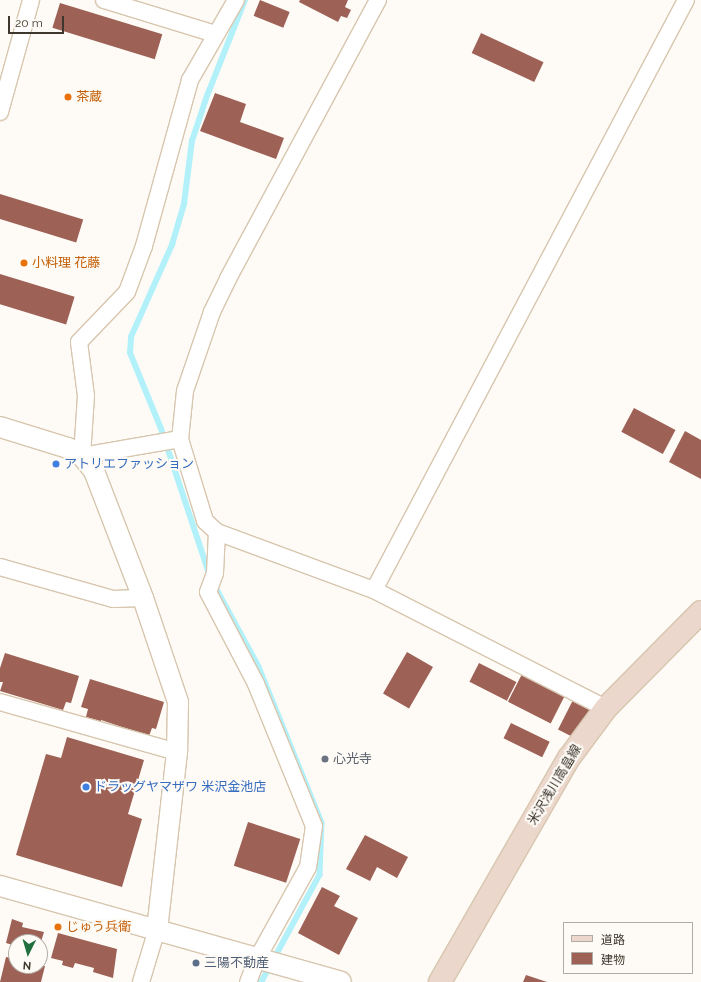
<!DOCTYPE html>
<html>
<head>
<meta charset="utf-8">
<style>
	body { margin:0 }
	#map { position:relative; width:701px; height:982px; overflow:hidden; background:#fefbf6; font-family:Raleway,"Noto Sans JP",sans-serif }
	div>[style] { position:absolute }
	[style*='--x'] { left:calc(var(--x)*1px); top:calc(var(--y)*1px); width:calc(var(--w)*1px); rotate:calc(var(--a)*1deg) }
	.stream>* { height:5.5px; margin:-2.75px; padding:0 2.75px; transform-origin:2.75px; border-radius:2.75px; background:#b2f1fa }
	.building>* { inset:0; background:#9d6156; transform-origin:0 0 }
	.roads { filter:drop-shadow(1px 0 #d7c6ae) drop-shadow(-1px 0 #d7c6ae) drop-shadow(0 1px #d7c6ae) drop-shadow(0 -1px #d7c6ae) }
	.minor>* { height:16px; margin:-8px; padding:0 8px; transform-origin:8px; border-radius:8px; background:#fff }
	.tertiary>* { height:20px; margin:-10px; padding:0 10px; transform-origin:10px; border-radius:10px; background:#fff }
	.secondary>* { height:22px; margin:-11px; padding:0 11px; transform-origin:11px; border-radius:11px; background:#ecd7cc }
	.dots>* { width:11px; height:11px; translate:-50% -50%; box-sizing:border-box; border:2px solid #fefbf6; border-radius:50% }
	span { translate:-50% -50%; white-space:nowrap; text-align:center; line-height:1.15; -webkit-text-stroke:4px #fefbf6; paint-order:stroke }
	.food-label { font-size:13px; color:#c56008 }
	.left { translate:0 -50%; text-align:left }
	.shop-label { font-size:13px; color:#366cbe }
	.worship-label { font-size:13px; color:#5b616d }
	.street-label { font-size:13px; color:#3d372d }
	.service-label { font-size:13px; color:#4e5e75 }
	.legend { position:absolute; left:563px; top:922px; width:130px; height:52px; box-sizing:border-box; background:#fefbf6; border:1px solid #b1ada6; margin:0; padding:5px 7px; list-style:none; font-size:12px; color:#3d372d }
	.legend li { display:flex; align-items:center; gap:8px; height:20px }
	.legend b { width:20px; border:1px solid #b1ada6 }
	.north { position:absolute; left:8px; top:934px; width:40px; height:40px; box-sizing:border-box; background:#fefbf6; border:1px solid #b1ada6; border-radius:50%; rotate:185deg; font-size:11px; font-weight:700; line-height:16px; text-align:center; color:#3d372d }
	.north::after { content:''; display:block; margin:auto; width:14px; height:18px; background:#216f3f; clip-path:polygon(50% 0,100% 100%,50% 72%,0 100%) }
	.scale { position:absolute; left:8px; top:16px; width:56px; height:18px; box-sizing:border-box; border:2px solid #3d372d; border-top:0; padding-left:5px; font-size:12px; line-height:14px; white-space:nowrap; color:#3d372d; -webkit-text-stroke:3px #fefbf6; paint-order:stroke }
</style>
</head>
<body>
<div id="map">
	<div class="stream">
		<div style="--x:210;--y:577;--w:156;--a:-108.3"></div>
		<div style="--x:161;--y:429;--w:82;--a:-112.2"></div>
		<div style="--x:130;--y:353;--w:16;--a:-86"></div>
		<div style="--x:131;--y:337;--w:101;--a:-66"></div>
		<div style="--x:172;--y:245;--w:43;--a:-73.7"></div>
		<div style="--x:184;--y:204;--w:64;--a:-82.8"></div>
		<div style="--x:192;--y:141;--w:47;--a:-71.6"></div>
		<div style="--x:207;--y:96;--w:103;--a:-68.4"></div>
		<div style="--x:214;--y:584;--w:94;--a:61.5"></div>
		<div style="--x:259;--y:667;--w:168;--a:68"></div>
		<div style="--x:322;--y:823;--w:52;--a:92.2"></div>
		<div style="--x:320;--y:875;--w:122;--a:118.5"></div>
	</div>
	<div class="building">
		<div style="left:260px;top:0;width:32px;height:17px;rotate:22deg"></div>
		<div style="clip-path:polygon(300px 0,348px 0,345px 7px,351px 10px,347px 18px,341px 16px,338px 22px,299px 2px)"></div>
		<div style="left:60px;top:3px;width:107px;height:26px;rotate:17deg"></div>
		<div style="left:481px;top:33px;width:69px;height:22px;rotate:25deg"></div>
		<div style="clip-path:polygon(215px 93px,246px 104px,240px 122px,284px 138px,276px 159px,200px 131px)"></div>
		<div style="left:0;top:194px;width:87px;height:24px;rotate:17deg"></div>
		<div style="left:0;top:274px;width:78px;height:29px;rotate:17deg"></div>
		<div style="left:634px;top:408px;width:47px;height:27px;rotate:28deg"></div>
		<div style="clip-path:polygon(685px 431px,701px 440px,701px 479px,669px 462px)"></div>
		<div style="left:407px;top:652px;width:30px;height:48px;rotate:30deg"></div>
		<div style="clip-path:polygon(5px 653px,79px 676px,71px 703px,66px 702px,63px 710px,0 691px,3px 682px,0 682px,0 668px)"></div>
		<div style="left:479px;top:663px;width:42px;height:21px;rotate:27deg"></div>
		<div style="left:522px;top:674px;width:48px;height:31px;rotate:27deg"></div>
		<div style="clip-path:polygon(90px 679px,164px 702px,156px 729px,152px 728px,149px 736px,101px 720px,101px 722px,86px 717px,88px 709px,81px 707px)"></div>
		<div style="left:573px;top:700px;width:20px;height:33px;rotate:27deg"></div>
		<div style="left:511px;top:723px;width:43px;height:17px;rotate:26deg"></div>
		<div style="clip-path:polygon(67px 737px,144px 760px,128px 814px,142px 819px,122px 887px,16px 855px,46px 754px,61px 758px)"></div>
		<div style="left:248px;top:822px;width:55px;height:46px;rotate:18deg"></div>
		<div style="clip-path:polygon(365px 835px,408px 857px,397px 878px,377px 867px,370px 881px,346px 869px)"></div>
		<div style="clip-path:polygon(322px 887px,340px 896px,334px 906px,358px 918px,339px 955px,298px 933px)"></div>
		<div style="clip-path:polygon(12px 919px,23px 923px,22px 927px,44px 932px,40px 945px,40px 942px,16px 942px,16px 946px,6px 943px)"></div>
		<div style="clip-path:polygon(58px 933px,117px 949px,113px 978px,93px 972px,94px 968px,75px 963px,73px 968px,62px 965px,63px 961px,51px 958px)"></div>
		<div style="clip-path:polygon(6px 957px,16px 959px,16px 966px,45px 966px,41px 982px,0 982px)"></div>
		<div style="clip-path:polygon(526px 975px,547px 982px,523px 982px)"></div>
	</div>
	<div class="roads">
		<div class="minor">
			<div style="--x:104;--y:0;--w:116;--a:17"></div>
			<div style="--x:378;--y:0;--w:317;--a:118.3"></div>
			<div style="--x:228;--y:279;--w:37;--a:116"></div>
			<div style="--x:212;--y:312;--w:83;--a:108.9"></div>
			<div style="--x:185;--y:391;--w:48;--a:95.9"></div>
			<div style="--x:180;--y:439;--w:86;--a:73"></div>
			<div style="--x:205;--y:521;--w:16;--a:43"></div>
			<div style="--x:217;--y:532;--w:167;--a:20.3"></div>
			<div style="--x:374;--y:590;--w:260;--a:27"></div>
			<div style="--x:0;--y:112;--w:116;--a:-74.5"></div>
			<div style="--x:180;--y:439;--w:99;--a:170.2"></div>
			<div style="--x:82;--y:456;--w:60;--a:-86.2"></div>
			<div style="--x:86;--y:396;--w:54;--a:-97.4"></div>
			<div style="--x:79;--y:342;--w:69;--a:-46.2"></div>
			<div style="--x:127;--y:292;--w:49;--a:-69.7"></div>
			<div style="--x:144;--y:246;--w:172;--a:-74.5"></div>
			<div style="--x:190;--y:80;--w:92;--a:-60.1"></div>
			<div style="--x:217;--y:532;--w:41;--a:92.8"></div>
			<div style="--x:215;--y:573;--w:20;--a:110"></div>
			<div style="--x:208;--y:592;--w:104;--a:62.4"></div>
			<div style="--x:256;--y:684;--w:153;--a:67.8"></div>
			<div style="--x:314;--y:826;--w:41;--a:98.3"></div>
			<div style="--x:308;--y:867;--w:105;--a:119"></div>
			<div style="--x:257;--y:959;--w:25;--a:111"></div>
			<div style="--x:0;--y:567;--w:117;--a:15.8"></div>
			<div style="--x:113;--y:599;--w:30;--a:-2"></div>
			<div style="--x:374;--y:590;--w:667;--a:-62.13"></div>
			<div style="--x:0;--y:702;--w:184;--a:15.8"></div>
			<div style="--x:141;--y:982;--w:55;--a:-73.2"></div>
		</div>
		<div class="tertiary">
			<div style="--x:0;--y:427;--w:71;--a:17.2"></div>
			<div style="--x:68;--y:448;--w:16;--a:30"></div>
			<div style="--x:82;--y:456;--w:19;--a:51"></div>
			<div style="--x:94;--y:471;--w:136;--a:68.9"></div>
			<div style="--x:143;--y:598;--w:110;--a:71.4"></div>
			<div style="--x:178;--y:702;--w:50;--a:91.1"></div>
			<div style="--x:177;--y:752;--w:178;--a:96.4"></div>
			<div style="--x:0;--y:886;--w:354;--a:15.7"></div>
		</div>
		<div class="secondary">
			<div style="--x:440;--y:982;--w:258;--a:-60.1"></div>
			<div style="--x:569;--y:758;--w:62;--a:-53.5"></div>
			<div style="--x:606;--y:708;--w:135;--a:-45.3"></div>
		</div>
	</div>
	<div class="dots">
		<div style="left:68px;top:97px;background:#e8710a"></div>
		<div style="left:24px;top:263px;background:#e8710a"></div>
		<div style="left:56px;top:464px;background:#3f7fe0"></div>
		<div style="left:325px;top:759px;background:#6b7280"></div>
		<div style="left:86px;top:787px;background:#3f7fe0"></div>
		<div style="left:58px;top:927px;background:#e8710a"></div>
		<div style="left:196px;top:963px;background:#5c6f8a"></div>
	</div>
	<div class="food-label">
		<span class="left" style="left:76px;top:97px">茶蔵</span>
		<span class="left" style="left:32px;top:263px">小料理 花藤</span>
		<span class="left" style="left:66px;top:927px">じゅう兵衛</span>
	</div>
	<div class="shop-label">
		<span class="left" style="left:64px;top:464px">アトリエファッション</span>
		<span class="left" style="left:94px;top:787px">ドラッグヤマザワ 米沢金池店</span>
	</div>
	<div class="worship-label">
		<span class="left" style="left:333px;top:759px">心光寺</span>
	</div>
	<div class="street-label">
		<span style="left:555px;top:785px;rotate:-59deg">米沢浅川高畠線</span>
	</div>
	<div class="service-label">
		<span class="left" style="left:204px;top:963px">三陽不動産</span>
	</div>
	<ul class="legend">
	<li><b style="height:5px;background:#ecd7cc"></b>道路</li>
	<li><b style="height:11px;background:#9d6156"></b>建物</li>
	</ul>
	<div class="north">N</div>
	<div class="scale">20 m</div>
</div>
</body>
</html>
